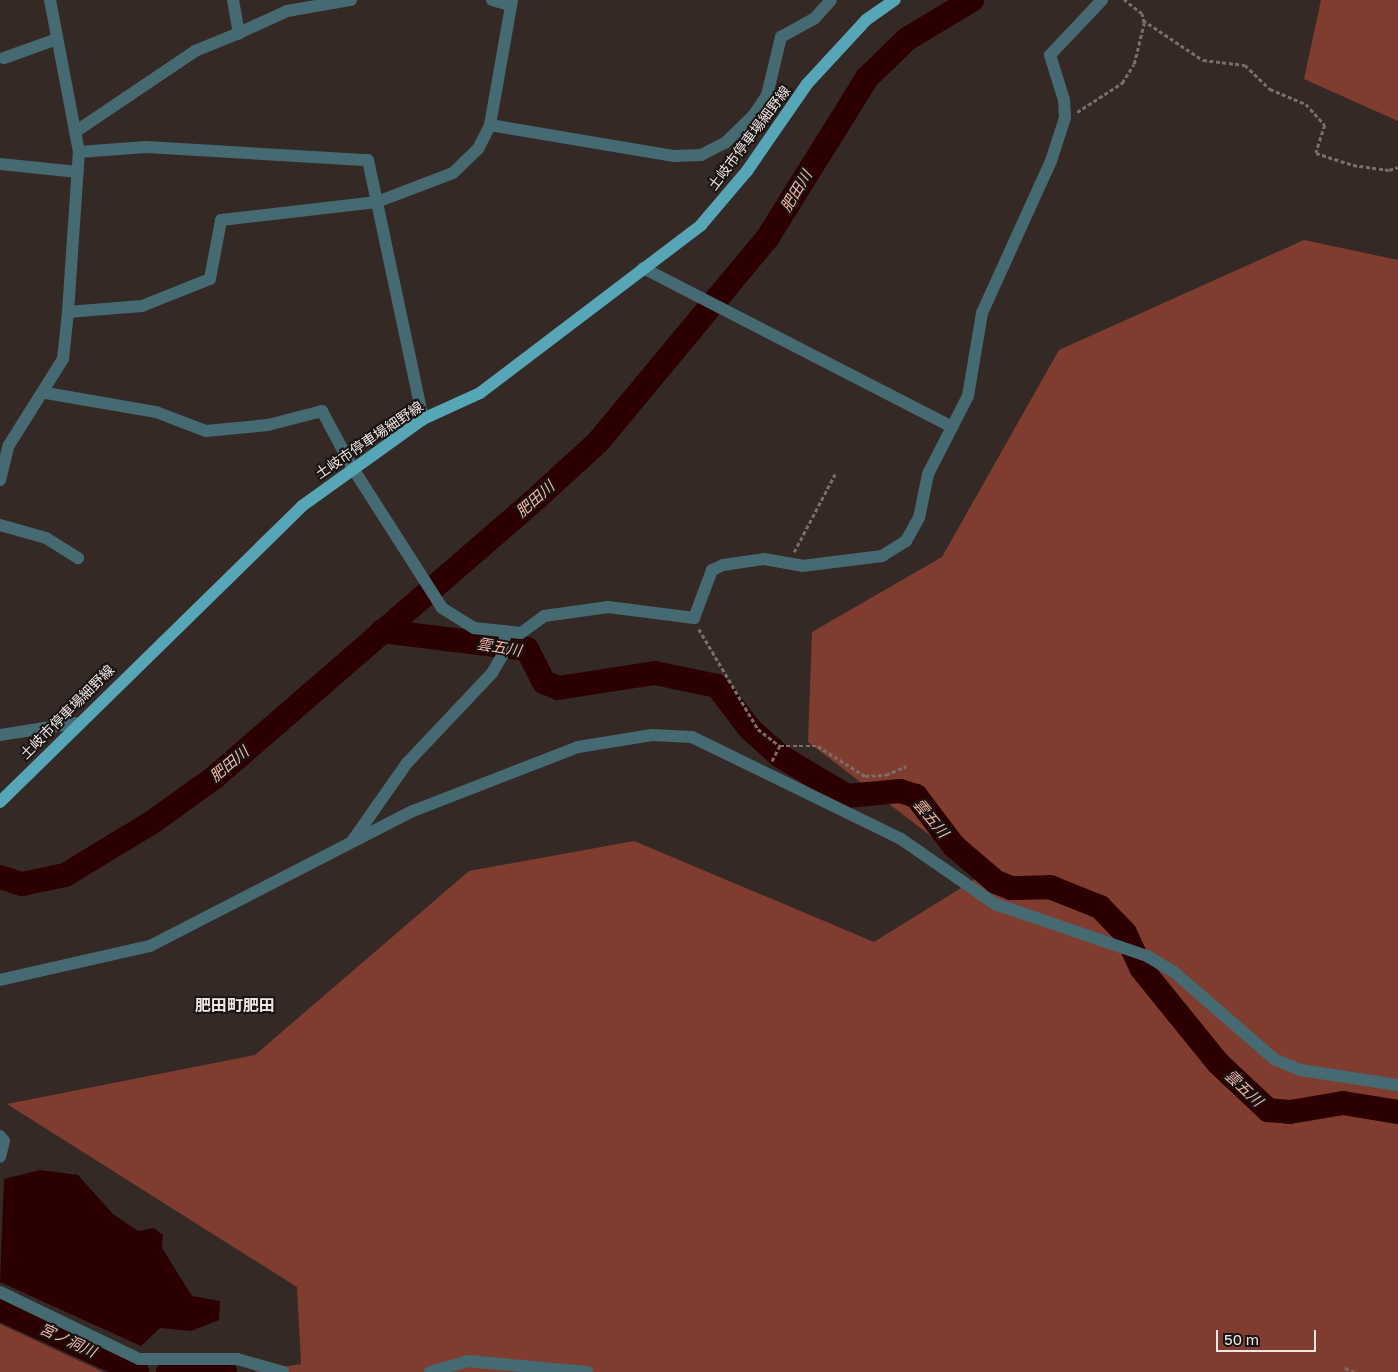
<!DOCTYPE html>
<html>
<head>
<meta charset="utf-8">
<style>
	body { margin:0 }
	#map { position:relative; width:1398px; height:1372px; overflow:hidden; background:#352926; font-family:"Golos Text","Noto Sans JP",sans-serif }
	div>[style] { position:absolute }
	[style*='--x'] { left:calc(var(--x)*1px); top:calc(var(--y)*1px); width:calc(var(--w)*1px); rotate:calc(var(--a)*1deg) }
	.forest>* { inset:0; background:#803d2f }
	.water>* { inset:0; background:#2c0000 }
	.river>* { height:24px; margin:-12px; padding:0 12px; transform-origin:12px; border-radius:12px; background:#2c0000 }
	.path>* { height:2.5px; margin-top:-1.25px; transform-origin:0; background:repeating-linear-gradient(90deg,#796e6c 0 4px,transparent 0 6.5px) }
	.minor>* { height:12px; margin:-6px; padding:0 6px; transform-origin:6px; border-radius:6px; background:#466a72 }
	.tertiary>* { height:12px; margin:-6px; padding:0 6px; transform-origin:6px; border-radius:6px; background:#466a72 }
	.primary>* { height:12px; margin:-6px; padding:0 6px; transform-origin:6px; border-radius:6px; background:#57a6b8 }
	span { translate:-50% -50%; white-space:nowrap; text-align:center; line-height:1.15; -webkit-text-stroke:4px #191312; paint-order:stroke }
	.street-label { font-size:14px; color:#efe7e5 }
	.water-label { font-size:15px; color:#f6b8a9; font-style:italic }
	.quarter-label { font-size:16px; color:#efe7e5; font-weight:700 }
	.scale { position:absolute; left:1216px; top:1330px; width:100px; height:22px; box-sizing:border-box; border:2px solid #efe7e5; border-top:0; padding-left:6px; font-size:15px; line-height:18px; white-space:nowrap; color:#efe7e5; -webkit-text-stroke:4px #191312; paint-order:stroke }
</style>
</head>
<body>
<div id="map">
	<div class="forest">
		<div style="clip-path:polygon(1321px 0,1398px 0,1398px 121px,1304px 79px)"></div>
		<div style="clip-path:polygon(1304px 240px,1398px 260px,1398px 1372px,253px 1372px,301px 1364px,297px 1287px,7px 1104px,255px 1055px,469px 871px,634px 841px,874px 942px,982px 875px,808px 742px,812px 632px,942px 557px,1059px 350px)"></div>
		<div style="clip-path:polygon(0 1324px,103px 1372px,0 1372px)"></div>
	</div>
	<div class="water">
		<div style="clip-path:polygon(40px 1170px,78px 1175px,113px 1214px,138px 1231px,154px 1228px,163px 1235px,162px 1248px,192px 1296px,220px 1301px,219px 1320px,191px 1331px,160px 1328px,141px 1346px,0 1282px,4px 1179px)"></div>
	</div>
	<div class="river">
		<div style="--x:382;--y:631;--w:146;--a:7.1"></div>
		<div style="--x:527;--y:649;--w:37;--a:63"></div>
		<div style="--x:544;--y:682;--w:15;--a:23"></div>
		<div style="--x:558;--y:688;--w:98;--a:-8.8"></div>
		<div style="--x:655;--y:673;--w:63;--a:11.8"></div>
		<div style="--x:717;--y:686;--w:54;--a:52.5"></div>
		<div style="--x:750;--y:729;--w:40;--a:42"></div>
		<div style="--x:780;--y:756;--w:78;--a:30.8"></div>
		<div style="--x:847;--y:796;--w:53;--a:-5.4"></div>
		<div style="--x:900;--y:791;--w:17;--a:17"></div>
		<div style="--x:916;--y:796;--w:63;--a:52.8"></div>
		<div style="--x:954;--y:846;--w:55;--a:40.6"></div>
		<div style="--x:996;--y:882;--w:16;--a:22"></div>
		<div style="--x:1011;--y:888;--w:39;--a:-1"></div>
		<div style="--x:1050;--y:887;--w:54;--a:21.8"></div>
		<div style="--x:1100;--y:907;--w:36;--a:46"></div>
		<div style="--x:1125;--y:933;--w:38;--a:65"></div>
		<div style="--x:1141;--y:968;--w:122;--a:51"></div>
		<div style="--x:1218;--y:1063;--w:69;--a:43.2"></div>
		<div style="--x:1268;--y:1110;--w:22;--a:5"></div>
		<div style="--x:1290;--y:1112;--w:54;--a:-9.6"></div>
		<div style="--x:1343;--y:1103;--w:56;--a:9.3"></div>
		<div style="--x:0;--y:877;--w:23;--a:18"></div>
		<div style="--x:22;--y:884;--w:44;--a:-11.8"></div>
		<div style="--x:65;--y:875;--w:100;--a:-31.2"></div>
		<div style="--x:151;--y:823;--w:79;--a:-35.7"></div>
		<div style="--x:215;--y:777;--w:415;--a:-40.9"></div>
		<div style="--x:529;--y:505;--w:93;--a:-42.4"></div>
		<div style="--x:598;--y:442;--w:266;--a:-50.3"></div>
		<div style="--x:768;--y:237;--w:187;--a:-58.1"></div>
		<div style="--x:867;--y:78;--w:56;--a:-44.3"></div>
		<div style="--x:907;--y:39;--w:76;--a:-31"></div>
		<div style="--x:0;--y:1309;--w:151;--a:24.7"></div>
		<div style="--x:168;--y:1372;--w:57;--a:0"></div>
	</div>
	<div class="path">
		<div style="--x:1143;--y:20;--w:72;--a:33.7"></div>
		<div style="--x:1203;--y:60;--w:42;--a:6.8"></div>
		<div style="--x:1245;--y:65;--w:35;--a:44"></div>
		<div style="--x:1270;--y:89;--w:39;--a:23"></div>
		<div style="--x:1306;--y:104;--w:28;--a:48"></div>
		<div style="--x:1325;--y:125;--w:29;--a:108"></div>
		<div style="--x:1316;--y:153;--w:39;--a:18"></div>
		<div style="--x:1353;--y:165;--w:36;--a:8"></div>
		<div style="--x:1389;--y:170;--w:9;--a:-18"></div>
		<div style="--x:1077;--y:112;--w:54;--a:-32.8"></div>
		<div style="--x:1122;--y:83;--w:22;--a:-58"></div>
		<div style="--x:1134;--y:64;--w:42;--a:-76.3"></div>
		<div style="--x:1144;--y:23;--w:9;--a:-103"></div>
		<div style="--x:1142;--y:14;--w:23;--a:-142"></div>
		<div style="--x:794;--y:552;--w:88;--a:-62.3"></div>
		<div style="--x:699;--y:629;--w:116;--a:59.5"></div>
		<div style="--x:758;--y:729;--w:28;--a:38"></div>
		<div style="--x:780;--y:746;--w:18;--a:117"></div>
		<div style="--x:780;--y:746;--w:38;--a:0"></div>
		<div style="--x:818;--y:746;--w:56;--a:32.6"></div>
		<div style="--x:865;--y:776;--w:21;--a:-3"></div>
		<div style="--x:886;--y:775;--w:22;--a:-24"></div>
		<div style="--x:1345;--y:1368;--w:11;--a:22"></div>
	</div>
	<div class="minor">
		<div style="--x:233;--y:0;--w:34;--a:80"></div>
		<div style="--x:239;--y:33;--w:53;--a:-24.6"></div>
		<div style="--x:287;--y:11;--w:65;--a:-9.8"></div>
		<div style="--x:492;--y:0;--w:19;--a:16"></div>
		<div style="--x:4;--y:58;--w:56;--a:-19.7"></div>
		<div style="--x:490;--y:125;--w:187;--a:9.6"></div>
		<div style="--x:674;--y:156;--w:27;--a:-2"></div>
		<div style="--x:701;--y:155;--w:27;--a:-27"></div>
		<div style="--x:725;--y:143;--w:39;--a:-44"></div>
		<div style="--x:753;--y:116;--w:25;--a:-56"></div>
		<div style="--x:767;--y:95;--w:60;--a:-76.4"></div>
		<div style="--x:781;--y:37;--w:38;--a:-29"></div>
		<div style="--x:814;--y:19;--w:25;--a:-48"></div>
		<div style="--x:75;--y:132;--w:145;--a:-34"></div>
		<div style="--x:195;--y:51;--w:48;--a:-22.2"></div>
		<div style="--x:79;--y:152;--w:67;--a:-4.3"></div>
		<div style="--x:146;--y:147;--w:222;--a:3.4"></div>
		<div style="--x:368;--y:160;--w:265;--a:78"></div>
		<div style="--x:0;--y:164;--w:78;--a:5.9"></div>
		<div style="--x:643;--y:268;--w:348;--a:27.2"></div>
		<div style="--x:68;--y:312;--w:74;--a:-4.6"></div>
		<div style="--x:142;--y:306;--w:73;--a:-21.7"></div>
		<div style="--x:210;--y:279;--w:60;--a:-79.4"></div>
		<div style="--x:221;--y:220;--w:157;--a:-6.6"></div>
		<div style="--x:377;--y:202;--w:81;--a:-20.9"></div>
		<div style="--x:453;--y:173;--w:35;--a:-44"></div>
		<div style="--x:478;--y:149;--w:27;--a:-63"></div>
		<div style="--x:490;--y:125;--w:127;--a:-80"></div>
		<div style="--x:46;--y:393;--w:112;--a:9.8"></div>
		<div style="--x:156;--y:412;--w:53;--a:20.8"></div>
		<div style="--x:206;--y:431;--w:62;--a:-5.5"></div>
		<div style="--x:268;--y:425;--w:56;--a:-14.5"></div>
		<div style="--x:322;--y:411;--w:64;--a:61.8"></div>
		<div style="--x:352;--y:467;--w:167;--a:57.4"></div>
		<div style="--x:442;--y:608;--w:38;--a:32"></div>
		<div style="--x:474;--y:628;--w:47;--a:6.1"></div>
		<div style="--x:521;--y:633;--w:29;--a:-36"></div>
		<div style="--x:544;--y:616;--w:65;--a:-8"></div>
		<div style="--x:608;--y:607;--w:87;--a:7.3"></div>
		<div style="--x:694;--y:618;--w:51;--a:-69.4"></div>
		<div style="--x:712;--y:570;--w:12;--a:-24"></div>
		<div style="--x:723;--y:565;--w:41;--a:-8.3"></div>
		<div style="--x:764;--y:559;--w:39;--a:10"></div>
		<div style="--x:802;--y:566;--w:81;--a:-7.1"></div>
		<div style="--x:882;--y:556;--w:28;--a:-32"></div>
		<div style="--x:906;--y:541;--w:26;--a:-61"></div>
		<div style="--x:919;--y:518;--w:45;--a:-78.4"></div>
		<div style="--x:928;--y:474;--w:88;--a:-62.9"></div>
		<div style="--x:968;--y:396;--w:84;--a:-80.4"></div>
		<div style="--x:982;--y:313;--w:167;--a:-65.6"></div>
		<div style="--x:1051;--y:161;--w:45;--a:-72"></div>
		<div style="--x:1065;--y:118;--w:18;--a:-93"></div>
		<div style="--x:1064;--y:100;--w:47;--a:-107.3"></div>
		<div style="--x:1050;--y:55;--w:76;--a:-46.6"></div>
		<div style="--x:0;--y:480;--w:36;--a:-76"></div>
		<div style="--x:9;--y:445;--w:102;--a:-57.9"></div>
		<div style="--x:63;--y:359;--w:47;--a:-83.9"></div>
		<div style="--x:68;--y:312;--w:160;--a:-86.1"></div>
		<div style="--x:79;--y:152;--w:155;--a:-100.8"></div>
		<div style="--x:0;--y:525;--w:48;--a:15.8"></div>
		<div style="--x:46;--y:538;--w:38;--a:32"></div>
		<div style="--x:0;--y:735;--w:76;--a:-9.1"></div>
		<div style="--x:353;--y:840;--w:94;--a:-55"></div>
		<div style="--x:407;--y:763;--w:124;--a:-46.6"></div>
		<div style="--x:492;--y:673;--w:20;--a:-60"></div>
		<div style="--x:502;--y:656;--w:25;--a:-81"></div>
		<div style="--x:0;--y:1136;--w:6;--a:51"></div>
		<div style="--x:4;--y:1141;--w:16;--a:104"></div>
		<div style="--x:0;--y:1292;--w:154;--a:25.7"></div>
		<div style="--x:139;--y:1359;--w:98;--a:0"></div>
		<div style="--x:237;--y:1359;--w:48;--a:15.8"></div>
		<div style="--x:430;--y:1372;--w:40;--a:-16"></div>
		<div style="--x:468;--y:1361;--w:120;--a:5.3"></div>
	</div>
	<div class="tertiary">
		<div style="--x:0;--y:980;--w:154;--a:-12.8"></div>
		<div style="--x:150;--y:946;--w:296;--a:-27.2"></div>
		<div style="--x:413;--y:811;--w:177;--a:-21.2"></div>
		<div style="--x:578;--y:747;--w:75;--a:-9.2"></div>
		<div style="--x:652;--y:735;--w:40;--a:2.9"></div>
		<div style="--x:692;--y:737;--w:233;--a:26"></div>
		<div style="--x:901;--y:839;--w:114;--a:34.7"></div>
		<div style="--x:995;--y:904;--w:161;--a:18.9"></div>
		<div style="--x:1147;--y:956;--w:31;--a:31"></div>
		<div style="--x:1174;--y:972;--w:133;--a:41"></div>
		<div style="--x:1274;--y:1059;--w:28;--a:23"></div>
		<div style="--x:1300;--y:1070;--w:99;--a:8.7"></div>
	</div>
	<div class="primary">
		<div style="--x:0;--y:802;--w:423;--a:-44.4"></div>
		<div style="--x:302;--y:506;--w:149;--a:-35.7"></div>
		<div style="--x:423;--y:419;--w:63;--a:-24.5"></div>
		<div style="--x:480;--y:393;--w:278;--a:-37.2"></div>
		<div style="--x:701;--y:225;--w:71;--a:-49.6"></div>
		<div style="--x:747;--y:171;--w:106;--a:-55.4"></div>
		<div style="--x:807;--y:84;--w:87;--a:-47.3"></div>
		<div style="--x:866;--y:20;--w:35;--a:-35"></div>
	</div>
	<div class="street-label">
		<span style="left:749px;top:138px;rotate:-53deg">土岐市停車場細野線</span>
		<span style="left:369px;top:440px;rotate:-34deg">土岐市停車場細野線</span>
		<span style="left:67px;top:712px;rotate:-45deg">土岐市停車場細野線</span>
	</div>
	<div class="water-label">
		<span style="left:796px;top:191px;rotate:-59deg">肥田川</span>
		<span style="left:535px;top:499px;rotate:-42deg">肥田川</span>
		<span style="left:499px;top:647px;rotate:10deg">雲五川</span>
		<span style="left:229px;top:764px;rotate:-40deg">肥田川</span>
		<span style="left:931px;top:818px;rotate:50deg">雲五川</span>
		<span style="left:1244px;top:1088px;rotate:43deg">雲五川</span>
		<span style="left:68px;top:1340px;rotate:25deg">宮ノ洞川</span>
	</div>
	<div class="quarter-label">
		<span style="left:235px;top:1005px">肥田町肥田</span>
	</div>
	<div class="scale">50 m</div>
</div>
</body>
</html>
